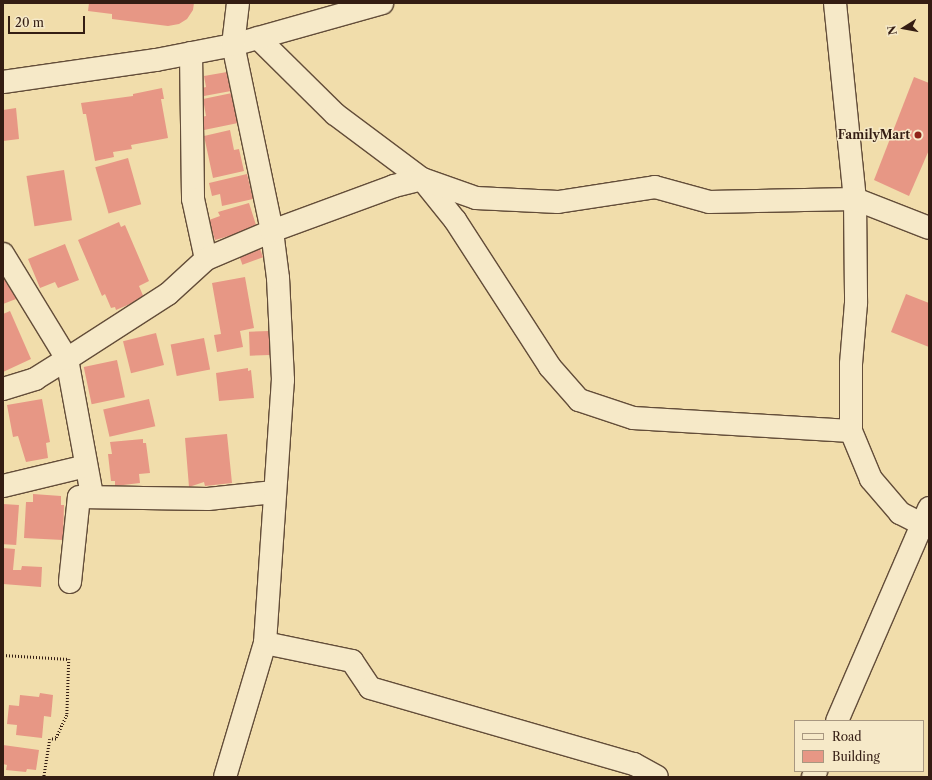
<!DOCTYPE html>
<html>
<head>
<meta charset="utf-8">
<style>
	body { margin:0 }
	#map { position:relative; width:932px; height:780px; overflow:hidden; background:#f1ddab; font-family:"Libre Caslon Text",serif }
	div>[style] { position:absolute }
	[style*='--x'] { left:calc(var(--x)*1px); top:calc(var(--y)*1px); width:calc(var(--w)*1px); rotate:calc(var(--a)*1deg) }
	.building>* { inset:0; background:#e79785; transform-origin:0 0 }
	.path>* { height:2.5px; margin-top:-1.25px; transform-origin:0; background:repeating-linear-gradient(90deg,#341d13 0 1px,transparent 0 3px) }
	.roads { filter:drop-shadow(1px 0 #634d39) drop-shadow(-1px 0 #634d39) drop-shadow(0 1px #634d39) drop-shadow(0 -1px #634d39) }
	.minor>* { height:22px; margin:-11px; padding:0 11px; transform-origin:11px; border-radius:11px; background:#f6e9c8 }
	.dots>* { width:11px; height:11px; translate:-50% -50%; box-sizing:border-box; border:2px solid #f6e9c8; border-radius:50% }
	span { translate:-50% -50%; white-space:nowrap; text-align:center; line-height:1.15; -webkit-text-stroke:3px #f6e9c8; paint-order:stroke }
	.poi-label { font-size:12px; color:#341d13; font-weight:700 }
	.right { translate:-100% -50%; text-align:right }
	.frame { position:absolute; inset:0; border:4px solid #341d13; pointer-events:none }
	.legend { position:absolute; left:794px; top:720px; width:130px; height:52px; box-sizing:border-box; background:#f6e9c8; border:1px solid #a89780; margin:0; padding:5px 7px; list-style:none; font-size:12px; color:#341d13 }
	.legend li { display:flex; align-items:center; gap:8px; height:20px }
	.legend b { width:20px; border:1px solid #a89780 }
	.north { position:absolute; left:884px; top:8px; width:40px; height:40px; -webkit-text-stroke:3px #f6e9c8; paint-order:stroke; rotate:259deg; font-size:11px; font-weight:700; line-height:16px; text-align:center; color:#341d13 }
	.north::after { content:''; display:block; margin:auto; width:14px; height:18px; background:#341d13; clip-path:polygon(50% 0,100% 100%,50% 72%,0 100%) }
	.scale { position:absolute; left:8px; top:16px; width:77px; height:18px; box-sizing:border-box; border:2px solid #341d13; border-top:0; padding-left:5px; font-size:12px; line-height:14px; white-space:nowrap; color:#341d13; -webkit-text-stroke:3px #f6e9c8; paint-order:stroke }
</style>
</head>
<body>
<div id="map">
	<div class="building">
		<div style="clip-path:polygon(89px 3px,194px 3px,193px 10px,187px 19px,179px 24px,168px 26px,112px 19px,112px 14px,88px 11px)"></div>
		<div style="clip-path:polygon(227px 72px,231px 91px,204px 96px,202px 88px,206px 87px,204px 76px)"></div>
		<div style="clip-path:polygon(914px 77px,929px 83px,929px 150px,909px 196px,874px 180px)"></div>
		<div style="clip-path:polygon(162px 88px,164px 99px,161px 99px,168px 138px,131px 145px,132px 149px,113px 152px,114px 157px,95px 161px,86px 114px,83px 114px,81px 103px,133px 96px,133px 94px)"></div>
		<div style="clip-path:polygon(232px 93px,238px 123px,204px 130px,201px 117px,206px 116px,203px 99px)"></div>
		<div style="clip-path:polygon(16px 108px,19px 139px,3px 141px,3px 110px)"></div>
		<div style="clip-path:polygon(230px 130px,234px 150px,239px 149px,244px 171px,213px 178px,204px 136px)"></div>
		<div style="left:128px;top:158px;width:48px;height:34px;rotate:74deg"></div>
		<div style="left:64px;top:170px;width:51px;height:38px;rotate:81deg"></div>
		<div style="clip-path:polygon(247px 174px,253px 199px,222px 206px,220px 194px,212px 196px,209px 183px)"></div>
		<div style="clip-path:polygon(249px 203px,257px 228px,215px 240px,209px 220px,220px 216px,218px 212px)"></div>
		<div style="clip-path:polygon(119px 222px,121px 227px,125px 225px,149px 281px,139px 286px,144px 298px,116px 310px,115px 307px,111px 308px,105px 294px,102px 296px,78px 240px)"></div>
		<div style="clip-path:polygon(65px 244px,79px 280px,58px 288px,55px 282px,40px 288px,28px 259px)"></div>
		<div style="left:259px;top:246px;width:12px;height:22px;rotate:70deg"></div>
		<div style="clip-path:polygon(3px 267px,16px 299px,3px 304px)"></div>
		<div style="clip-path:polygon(245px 277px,254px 328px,240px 331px,243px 347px,217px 352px,214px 335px,221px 334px,212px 283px)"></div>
		<div style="clip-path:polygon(906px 294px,929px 303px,929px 347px,891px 332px)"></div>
		<div style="clip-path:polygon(10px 311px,31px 359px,3px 372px,3px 314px)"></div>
		<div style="left:269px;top:331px;width:24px;height:20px;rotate:88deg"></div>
		<div style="left:156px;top:333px;width:33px;height:34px;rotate:76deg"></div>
		<div style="left:204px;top:338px;width:32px;height:34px;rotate:79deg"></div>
		<div style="left:117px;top:360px;width:38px;height:34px;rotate:78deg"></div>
		<div style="clip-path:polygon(248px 368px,248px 371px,251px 370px,254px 398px,219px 401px,216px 373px)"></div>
		<div style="clip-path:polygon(42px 399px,50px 442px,46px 443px,48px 458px,26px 462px,18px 436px,13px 437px,7px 405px)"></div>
		<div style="left:149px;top:399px;width:28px;height:47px;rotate:77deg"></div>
		<div style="clip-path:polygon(227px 434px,232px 483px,205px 486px,204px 482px,189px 487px,185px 438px)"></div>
		<div style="clip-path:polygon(143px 439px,143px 443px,146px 443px,150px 473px,139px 474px,140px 483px,115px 486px,115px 481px,111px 481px,108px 454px,112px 454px,110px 442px)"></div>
		<div style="clip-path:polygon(33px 494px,61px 496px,61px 505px,64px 505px,63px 540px,24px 538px,26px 502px,33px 502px)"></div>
		<div style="left:3px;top:504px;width:16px;height:40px;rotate:4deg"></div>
		<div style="clip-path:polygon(3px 548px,15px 549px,13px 570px,21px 570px,22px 566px,42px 567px,41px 587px,3px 584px)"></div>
		<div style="clip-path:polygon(40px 693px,53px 695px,51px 717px,44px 716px,42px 738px,16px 735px,17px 725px,7px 724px,9px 705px,19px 706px,20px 695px,39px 697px)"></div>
		<div style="clip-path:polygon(3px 745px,39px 750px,36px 770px,27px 769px,26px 772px,6px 770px,7px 765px,3px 764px)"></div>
	</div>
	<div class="path">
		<div style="--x:3;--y:655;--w:66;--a:3.5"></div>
		<div style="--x:69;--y:659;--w:56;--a:92"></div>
		<div style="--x:67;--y:715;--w:26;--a:115"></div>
		<div style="--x:56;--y:739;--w:6;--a:180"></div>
		<div style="--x:50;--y:739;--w:38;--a:99"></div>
	</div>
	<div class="roads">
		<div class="minor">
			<div style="--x:835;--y:3;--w:197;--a:84.2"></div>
			<div style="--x:855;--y:199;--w:104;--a:89.4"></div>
			<div style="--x:856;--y:303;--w:61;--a:94.7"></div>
			<div style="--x:851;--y:364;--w:67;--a:90"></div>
			<div style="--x:851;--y:431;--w:52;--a:67.4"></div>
			<div style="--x:871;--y:479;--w:45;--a:49.5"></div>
			<div style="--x:900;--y:513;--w:33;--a:27"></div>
			<div style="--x:258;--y:38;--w:108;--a:44.6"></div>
			<div style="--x:335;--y:114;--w:109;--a:36.8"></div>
			<div style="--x:422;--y:179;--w:53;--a:51.2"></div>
			<div style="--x:455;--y:220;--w:175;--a:57.1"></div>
			<div style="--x:550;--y:367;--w:44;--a:48.7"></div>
			<div style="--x:579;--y:400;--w:57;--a:18.4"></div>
			<div style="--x:633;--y:418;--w:218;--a:3.4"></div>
			<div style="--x:191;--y:53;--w:146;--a:89.2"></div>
			<div style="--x:193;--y:199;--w:61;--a:77.8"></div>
			<div style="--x:3;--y:82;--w:155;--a:-8.2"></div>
			<div style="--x:156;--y:60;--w:78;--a:-11"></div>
			<div style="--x:233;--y:45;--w:155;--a:-15.7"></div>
			<div style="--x:3;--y:254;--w:123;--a:58.6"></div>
			<div style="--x:67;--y:359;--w:138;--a:79.6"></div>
			<div style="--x:3;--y:389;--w:34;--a:-17"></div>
			<div style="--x:35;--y:379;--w:38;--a:-32"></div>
			<div style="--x:67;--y:359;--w:120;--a:-32.8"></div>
			<div style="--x:168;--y:294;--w:52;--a:-42.6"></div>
			<div style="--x:206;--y:259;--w:72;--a:-23"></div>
			<div style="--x:272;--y:231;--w:130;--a:-20.2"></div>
			<div style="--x:394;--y:186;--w:29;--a:-14"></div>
			<div style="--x:422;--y:179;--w:57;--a:19.4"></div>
			<div style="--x:476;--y:198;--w:82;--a:2.8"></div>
			<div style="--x:558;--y:202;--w:98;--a:-8.8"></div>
			<div style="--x:655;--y:187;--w:56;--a:15.5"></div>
			<div style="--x:709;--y:202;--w:146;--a:-1.2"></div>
			<div style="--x:855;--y:199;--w:79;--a:21.4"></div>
			<div style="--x:3;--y:486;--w:85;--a:-13.5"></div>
			<div style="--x:70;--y:582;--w:85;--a:-84"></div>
			<div style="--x:79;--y:497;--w:129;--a:0.9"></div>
			<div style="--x:208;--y:499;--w:66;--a:-6.1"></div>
			<div style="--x:265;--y:643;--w:89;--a:11.7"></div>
			<div style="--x:352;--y:661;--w:32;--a:56"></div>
			<div style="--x:370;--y:688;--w:275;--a:16.1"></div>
			<div style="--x:634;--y:764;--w:26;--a:29"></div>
			<div style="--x:837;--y:721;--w:232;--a:-66.6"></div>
			<div style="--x:225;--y:777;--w:140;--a:-73.4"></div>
			<div style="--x:265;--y:643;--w:264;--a:-86.1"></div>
			<div style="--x:283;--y:380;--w:102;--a:-92.8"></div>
			<div style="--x:278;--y:278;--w:47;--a:-97.3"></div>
			<div style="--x:272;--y:231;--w:190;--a:-101.8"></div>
			<div style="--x:233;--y:45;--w:42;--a:-83.2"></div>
			<div style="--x:813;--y:777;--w:7;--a:-63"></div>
		</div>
	</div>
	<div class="dots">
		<div style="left:918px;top:135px;background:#8f2418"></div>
	</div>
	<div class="poi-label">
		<span class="right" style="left:910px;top:135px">FamilyMart</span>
	</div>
	<div class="frame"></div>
	<ul class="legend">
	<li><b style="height:5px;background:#f6e9c8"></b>Road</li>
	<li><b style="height:11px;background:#e79785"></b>Building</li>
	</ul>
	<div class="north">N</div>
	<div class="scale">20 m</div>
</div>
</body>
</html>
